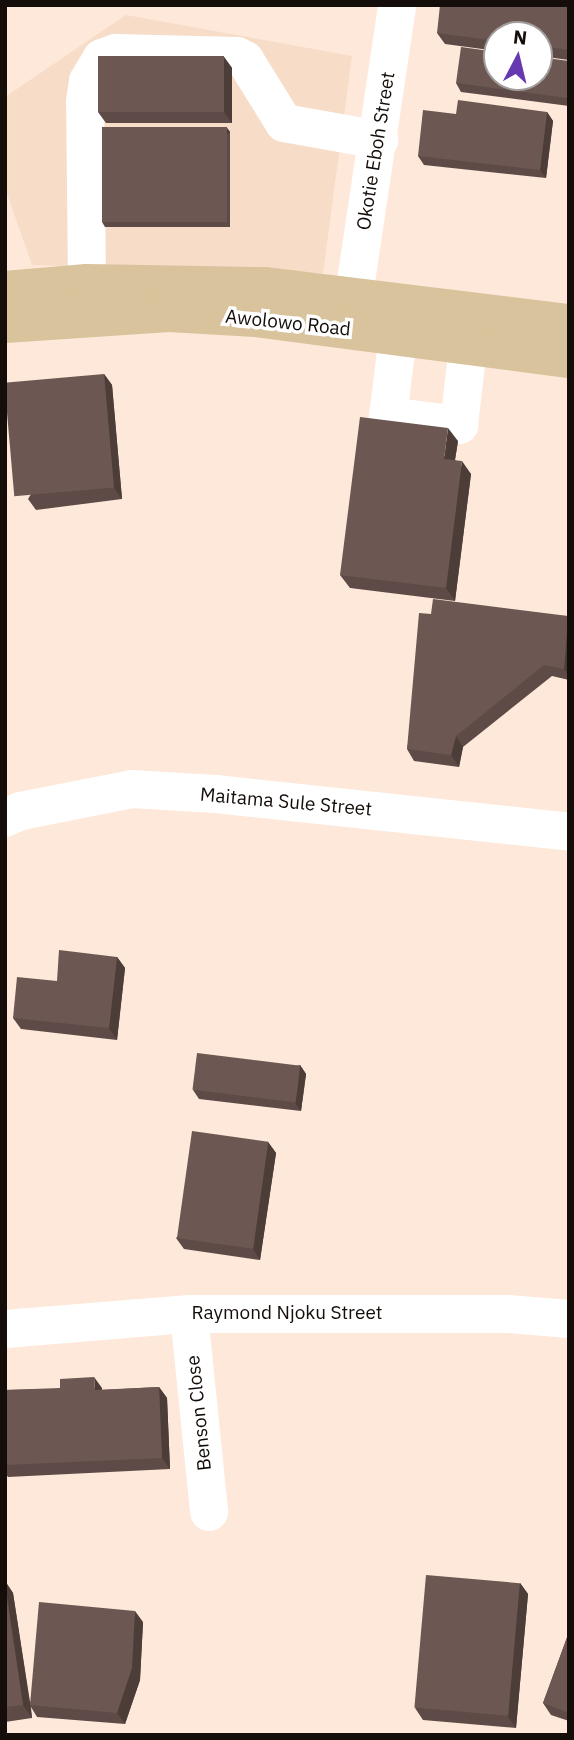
<!DOCTYPE html>
<html>
<head>
<meta charset="utf-8">
<style>
	body { margin:0 }
	#map { position:relative; width:574px; height:1740px; overflow:hidden; background:#fee8d9; font-family:"IBM Plex Sans",sans-serif }
	div>[style] { position:absolute }
	[style*='--x'] { left:calc(var(--x)*1px); top:calc(var(--y)*1px); width:calc(var(--w)*1px); rotate:calc(var(--a)*1deg) }
	.built>* { inset:0; background:#f7dcc8 }
	.minor>* { height:38px; margin:-19px; padding:0 19px; transform-origin:19px; border-radius:19px; background:#fff }
	.major>* { height:38px; margin:-19px; padding:0 19px; transform-origin:19px; border-radius:19px; background:#d8c39c }
	.wall>* { inset:0; background:#5e4b47 }
	.shaded-wall>* { inset:0; background:#4c3d39; transform-origin:0 0 }
	.building>* { inset:0; background:#6d5752; transform-origin:0 0 }
	span { translate:-50% -50%; white-space:nowrap; text-align:center; line-height:1.15; -webkit-text-stroke:7px #fff; paint-order:stroke }
	.street-label { font-size:19px; color:#140d09 }
	.frame { position:absolute; inset:0; border:7px solid #140d09; pointer-events:none }
	.north { position:absolute; left:483px; top:21px; width:70px; height:70px; box-sizing:border-box; background:#fff; border:2px solid #a19e9d; border-radius:50%; rotate:7deg; font-size:19px; font-weight:700; line-height:28px; text-align:center; color:#140d09 }
	.north::after { content:''; display:block; margin:auto; width:24px; height:32px; background:#6739b1; clip-path:polygon(50% 0,100% 100%,50% 72%,0 100%) }
</style>
</head>
<body>
<div id="map">
	<div class="built">
		<div style="clip-path:polygon(126px 15px,352px 56px,323px 273px,32px 265px,5px 188px,5px 97px)"></div>
	</div>
	<div class="minor">
		<div style="--x:87;--y:283;--w:181;--a:-90.6"></div>
		<div style="--x:85;--y:102;--w:21;--a:-82"></div>
		<div style="--x:88;--y:81;--w:27;--a:-59"></div>
		<div style="--x:102;--y:58;--w:15;--a:-20"></div>
		<div style="--x:116;--y:53;--w:121;--a:1.4"></div>
		<div style="--x:237;--y:56;--w:9;--a:27"></div>
		<div style="--x:245;--y:60;--w:74;--a:58.2"></div>
		<div style="--x:284;--y:123;--w:97;--a:10.1"></div>
		<div style="--x:349;--y:328;--w:327;--a:-81.5"></div>
		<div style="--x:398;--y:336;--w:81;--a:97.1"></div>
		<div style="--x:388;--y:416;--w:72;--a:7.2"></div>
		<div style="--x:459;--y:425;--w:79;--a:-83.4"></div>
		<div style="--x:5;--y:818;--w:17;--a:-24"></div>
		<div style="--x:21;--y:811;--w:113;--a:-11.2"></div>
		<div style="--x:132;--y:789;--w:84;--a:3.4"></div>
		<div style="--x:216;--y:794;--w:355;--a:6.1"></div>
		<div style="--x:189;--y:1314;--w:199;--a:84.2"></div>
		<div style="--x:5;--y:1329;--w:185;--a:-4.7"></div>
		<div style="--x:189;--y:1314;--w:319;--a:0"></div>
		<div style="--x:508;--y:1314;--w:61;--a:4.7"></div>
	</div>
	<div class="major">
		<div style="--x:5;--y:290;--w:82;--a:-4.9"></div>
		<div style="--x:87;--y:283;--w:179;--a:1"></div>
		<div style="--x:266;--y:286;--w:305;--a:7"></div>
		<div style="--x:5;--y:324;--w:164;--a:-3.8"></div>
		<div style="--x:169;--y:313;--w:87;--a:3.3"></div>
		<div style="--x:256;--y:318;--w:316;--a:7.5"></div>
	</div>
	<div class="wall">
		<div style="clip-path:polygon(569px 5px,569px 60px,539px 56px,539px 35px,497px 35px,497px 51px,445px 44px,437px 33px)"></div>
		<div style="clip-path:polygon(224px 57px,232px 68px,232px 123px,106px 123px,98px 112px)"></div>
		<div style="clip-path:polygon(569px 61px,569px 106px,461px 92px,456px 83px)"></div>
		<div style="clip-path:polygon(547px 112px,553px 121px,546px 178px,424px 165px,418px 156px,456px 114px)"></div>
		<div style="clip-path:polygon(227px 128px,230px 132px,230px 227px,105px 227px,102px 222px)"></div>
		<div style="clip-path:polygon(104px 374px,112px 385px,122px 499px,36px 510px,28px 499px)"></div>
		<div style="clip-path:polygon(458px 441px,455px 460px,471px 474px,455px 601px,350px 588px,340px 575px)"></div>
		<div style="clip-path:polygon(431px 614px,569px 616px,569px 680px,552px 676px,463px 747px,459px 767px,414px 761px,407px 749px)"></div>
		<div style="clip-path:polygon(117px 957px,125px 968px,117px 1040px,21px 1029px,13px 1018px,57px 981px)"></div>
		<div style="clip-path:polygon(300px 1065px,306px 1074px,301px 1111px,199px 1099px,193px 1090px)"></div>
		<div style="clip-path:polygon(268px 1142px,276px 1153px,260px 1260px,184px 1249px,176px 1238px)"></div>
		<div style="clip-path:polygon(159px 1387px,167px 1398px,170px 1469px,8px 1477px,5px 1473px,5px 1390px,102px 1388px,102px 1390px)"></div>
		<div style="clip-path:polygon(5px 1581px,13px 1593px,30px 1702px,143px 1622px,140px 1680px,125px 1724px,37px 1717px,31px 1707px,32px 1718px,5px 1722px)"></div>
		<div style="clip-path:polygon(520px 1583px,528px 1594px,516px 1728px,423px 1720px,415px 1708px)"></div>
		<div style="clip-path:polygon(569px 1632px,569px 1721px,551px 1715px,543px 1703px)"></div>
	</div>
	<div class="shaded-wall">
		<div style="clip-path:polygon(224px 57px,232px 68px,232px 123px,224px 112px)"></div>
		<div style="clip-path:polygon(547px 112px,553px 121px,546px 178px,540px 170px)"></div>
		<div style="left:227px;top:128px;width:5px;height:95px;rotate:53deg"></div>
		<div style="clip-path:polygon(104px 374px,112px 385px,122px 499px,114px 488px)"></div>
		<div style="clip-path:polygon(448px 428px,458px 441px,453px 472px,444px 459px)"></div>
		<div style="clip-path:polygon(462px 461px,471px 474px,455px 601px,446px 588px)"></div>
		<div style="clip-path:polygon(569px 616px,569px 677px,564px 669px)"></div>
		<div style="clip-path:polygon(456px 736px,463px 747px,459px 767px,451px 755px)"></div>
		<div style="clip-path:polygon(117px 957px,125px 968px,117px 1040px,109px 1028px)"></div>
		<div style="clip-path:polygon(300px 1065px,306px 1074px,301px 1111px,295px 1103px)"></div>
		<div style="clip-path:polygon(268px 1142px,276px 1153px,260px 1260px,252px 1248px)"></div>
		<div style="clip-path:polygon(94px 1377px,102px 1388px,103px 1401px,95px 1390px)"></div>
		<div style="clip-path:polygon(159px 1387px,167px 1398px,170px 1469px,162px 1458px)"></div>
		<div style="clip-path:polygon(5px 1581px,13px 1593px,32px 1718px,23px 1705px)"></div>
		<div style="clip-path:polygon(520px 1583px,528px 1594px,516px 1728px,508px 1717px)"></div>
		<div style="clip-path:polygon(135px 1611px,143px 1622px,140px 1680px,125px 1724px,117px 1713px)"></div>
	</div>
	<div class="building">
		<div style="clip-path:polygon(440px 5px,569px 5px,569px 50px,539px 46px,539px 35px,497px 35px,497px 41px,437px 33px)"></div>
		<div style="clip-path:polygon(461px 47px,497px 52px,497px 77px,539px 77px,539px 57px,569px 61px,569px 84px,567px 98px,456px 83px)"></div>
		<div style="left:98px;top:56px;width:126px;height:56px"></div>
		<div style="clip-path:polygon(458px 100px,547px 112px,540px 170px,418px 156px,423px 110px,456px 114px)"></div>
		<div style="left:102px;top:127px;width:125px;height:95px"></div>
		<div style="left:104px;top:374px;width:114px;height:100px;rotate:85deg"></div>
		<div style="clip-path:polygon(360px 417px,448px 428px,444px 459px,462px 461px,446px 588px,340px 575px)"></div>
		<div style="clip-path:polygon(433px 599px,568px 616px,564px 669px,544px 665px,456px 736px,451px 755px,407px 749px,419px 613px,431px 614px)"></div>
		<div style="clip-path:polygon(59px 950px,117px 957px,109px 1028px,13px 1018px,17px 977px,57px 981px)"></div>
		<div style="left:197px;top:1053px;width:104px;height:37px;rotate:7deg"></div>
		<div style="left:192px;top:1131px;width:77px;height:108px;rotate:8deg"></div>
		<div style="clip-path:polygon(94px 1377px,95px 1390px,159px 1387px,162px 1458px,5px 1465px,5px 1390px,60px 1388px,60px 1379px)"></div>
		<div style="left:426px;top:1575px;width:94px;height:133px;rotate:5deg"></div>
		<div style="clip-path:polygon(5px 1586px,23px 1705px,5px 1707px)"></div>
		<div style="clip-path:polygon(39px 1602px,135px 1611px,132px 1668px,117px 1713px,30px 1705px)"></div>
		<div style="clip-path:polygon(569px 1632px,569px 1713px,543px 1703px)"></div>
	</div>
	<div class="street-label">
		<span style="left:376px;top:151px;rotate:-81deg">Okotie Eboh Street</span>
		<span style="left:288px;top:323px;rotate:6deg">Awolowo Road</span>
		<span style="left:286px;top:802px;rotate:5deg">Maitama Sule Street</span>
		<span style="left:287px;top:1313px">Raymond Njoku Street</span>
		<span style="left:199px;top:1413px;rotate:-96deg">Benson Close</span>
	</div>
	<div class="frame"></div>
	<div class="north">N</div>
</div>
</body>
</html>
